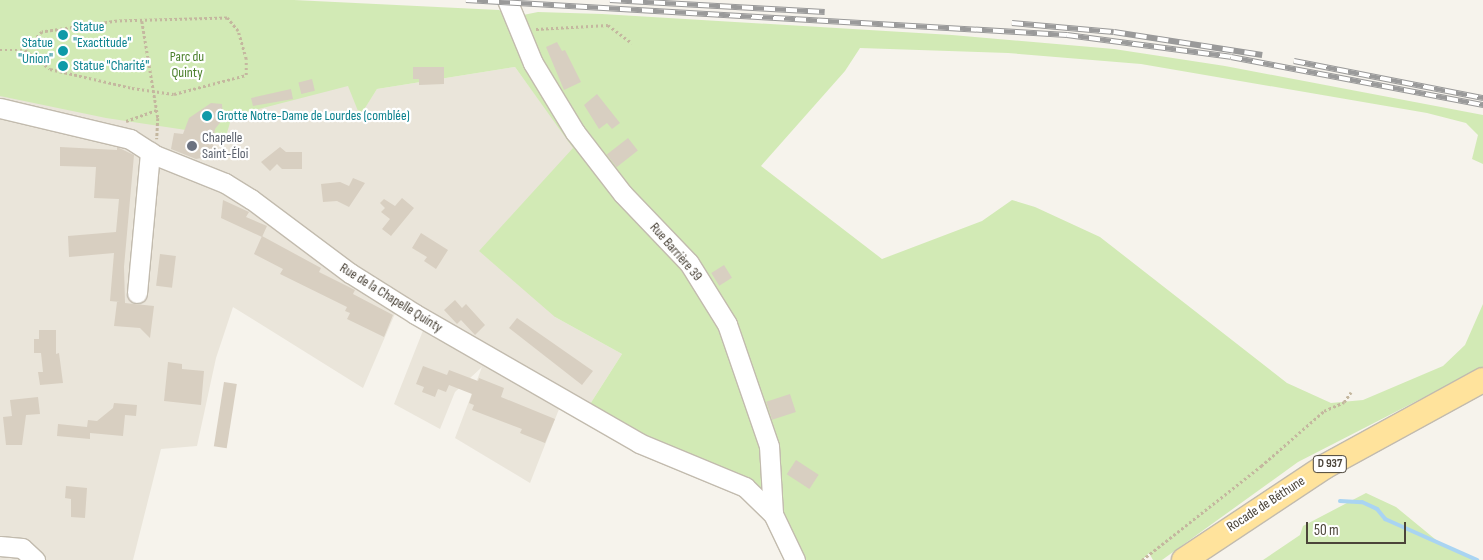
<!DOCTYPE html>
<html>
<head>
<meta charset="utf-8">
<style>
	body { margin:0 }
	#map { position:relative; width:1483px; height:560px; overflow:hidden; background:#f6f3ec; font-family:"Sofia Sans Condensed",sans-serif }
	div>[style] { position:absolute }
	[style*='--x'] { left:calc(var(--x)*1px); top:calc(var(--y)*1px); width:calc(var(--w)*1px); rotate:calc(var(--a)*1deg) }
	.residential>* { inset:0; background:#eae5da }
	.green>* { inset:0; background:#d2eab5 }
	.stream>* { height:4px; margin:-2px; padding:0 2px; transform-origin:2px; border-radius:2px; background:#a9d4f2 }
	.building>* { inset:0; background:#d8cfc1; transform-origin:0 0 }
	.path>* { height:2.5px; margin-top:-1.25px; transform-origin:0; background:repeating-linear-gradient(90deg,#c4b79f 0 2.5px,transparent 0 5px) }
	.roads { filter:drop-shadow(1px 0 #c2bbae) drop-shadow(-1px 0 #c2bbae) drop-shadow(0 1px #c2bbae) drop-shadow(0 -1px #c2bbae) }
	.minor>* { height:19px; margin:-9.5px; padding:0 9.5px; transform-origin:9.5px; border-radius:9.5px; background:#fff }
	.major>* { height:24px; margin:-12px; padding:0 12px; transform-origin:12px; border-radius:12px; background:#ffe39c }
	.rail>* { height:5.5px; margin-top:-2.75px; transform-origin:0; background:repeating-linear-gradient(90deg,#fff 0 11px,#9a9a9a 0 22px); box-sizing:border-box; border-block:1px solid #9a9a9a }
	.dots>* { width:14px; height:14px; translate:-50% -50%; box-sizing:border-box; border:2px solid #fff; border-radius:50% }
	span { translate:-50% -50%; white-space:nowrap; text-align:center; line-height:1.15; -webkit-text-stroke:4.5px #fff; paint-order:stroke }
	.shield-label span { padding:1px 4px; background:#fff; border:1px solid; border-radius:4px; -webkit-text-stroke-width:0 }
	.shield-label { font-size:12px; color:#4b4439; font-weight:700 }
	.culture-label { font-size:14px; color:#0d838f }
	.left { translate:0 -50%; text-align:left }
	.right { translate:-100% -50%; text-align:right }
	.park-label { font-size:14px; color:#4a7f2a }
	.worship-label { font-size:14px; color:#5b616d }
	.street-label { font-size:14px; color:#4b4439 }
	.scale { position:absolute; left:1306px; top:522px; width:100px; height:22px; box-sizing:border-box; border:2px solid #4b4439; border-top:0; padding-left:6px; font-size:15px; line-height:18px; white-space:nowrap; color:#4b4439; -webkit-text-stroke:4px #fff; paint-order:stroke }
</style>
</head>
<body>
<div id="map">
	<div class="residential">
		<div style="clip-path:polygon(0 0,334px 48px,360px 115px,377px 89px,515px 67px,574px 148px,555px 317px,622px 354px,585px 412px,561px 404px,530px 483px,455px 438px,482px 367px,455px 392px,440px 429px,394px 404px,424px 328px,397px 309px,363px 388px,233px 307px,216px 358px,197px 446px,161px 449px,133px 560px,0 560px)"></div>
	</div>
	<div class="green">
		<div style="clip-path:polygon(0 0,294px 0,499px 10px,513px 17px,538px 12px,602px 14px,952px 35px,1114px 49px,1225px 66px,1483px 115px,1483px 164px,1472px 159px,1478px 135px,1466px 123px,1427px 113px,1141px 64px,1008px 53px,860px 48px,845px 71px,761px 166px,882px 259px,982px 221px,1012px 200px,1035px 207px,1100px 237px,1287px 383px,1331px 403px,1363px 400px,1443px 366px,1465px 345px,1483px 304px,1483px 367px,1298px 462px,1162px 560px,1153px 560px,1149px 553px,1142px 560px,795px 560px,756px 495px,585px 412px,622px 354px,555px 317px,479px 251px,573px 148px,515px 67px,377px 89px,360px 116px,348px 86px,232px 116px,226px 136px,106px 118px,0 96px)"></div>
		<div style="clip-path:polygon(1366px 493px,1396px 507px,1441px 544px,1477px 560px,1263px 560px,1300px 535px,1303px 526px)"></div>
	</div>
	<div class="stream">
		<div style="--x:1340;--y:501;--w:22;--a:3"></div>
		<div style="--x:1362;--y:502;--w:17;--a:25"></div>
		<div style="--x:1377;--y:509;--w:13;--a:51"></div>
		<div style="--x:1385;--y:519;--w:101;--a:24"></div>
	</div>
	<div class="building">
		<div style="clip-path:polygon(557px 42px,562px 51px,565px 50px,581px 82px,564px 90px,546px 47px)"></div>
		<div style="clip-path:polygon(413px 67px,444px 67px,444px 84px,419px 85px,419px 79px,413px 79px)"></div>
		<div style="left:312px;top:79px;width:12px;height:14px;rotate:76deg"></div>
		<div style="clip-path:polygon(291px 89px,293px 99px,253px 106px,251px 98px)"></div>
		<div style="clip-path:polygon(597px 94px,620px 123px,612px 129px,607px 123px,599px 129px,584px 105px)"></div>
		<div style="clip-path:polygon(211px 103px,222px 104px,223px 119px,215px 129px,212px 156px,196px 159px,171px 149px,174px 133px,183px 134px,189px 118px)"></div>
		<div style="left:628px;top:138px;width:16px;height:27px;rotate:52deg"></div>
		<div style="clip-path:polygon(60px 147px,117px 150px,117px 147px,134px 155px,124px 267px,125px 303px,154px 306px,150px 338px,140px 328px,114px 326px,117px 302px,120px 302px,110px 301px,114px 253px,69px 257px,68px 236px,116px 232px,119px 199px,94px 198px,96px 167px,60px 166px)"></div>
		<div style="clip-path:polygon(280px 147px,286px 152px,302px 152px,302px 169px,282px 169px,277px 164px,270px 171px,261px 162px)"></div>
		<div style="clip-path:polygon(353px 178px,365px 183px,349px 207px,337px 201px,323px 202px,321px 184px,340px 182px,349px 186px)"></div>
		<div style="clip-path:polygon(402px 198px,414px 208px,391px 236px,382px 229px,390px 219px,381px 212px,385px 208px,380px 203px,384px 199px,395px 206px)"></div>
		<div style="clip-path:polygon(223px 200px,249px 212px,246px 217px,267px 226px,262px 237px,221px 218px)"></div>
		<div style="clip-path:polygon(421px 233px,448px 250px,436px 269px,424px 261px,427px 257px,412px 248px)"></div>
		<div style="clip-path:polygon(262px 236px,321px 268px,319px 272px,355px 290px,353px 294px,393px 315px,384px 337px,347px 319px,350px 313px,345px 311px,347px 307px,280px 274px,283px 269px,254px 254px)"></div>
		<div style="left:160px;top:254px;width:16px;height:32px;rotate:7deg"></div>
		<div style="left:724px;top:265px;width:15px;height:15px;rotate:58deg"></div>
		<div style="clip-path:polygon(455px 300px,462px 308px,466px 304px,485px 325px,475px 335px,461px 320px,457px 324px,444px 310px)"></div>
		<div style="clip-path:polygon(517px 318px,593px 371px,582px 385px,509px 328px)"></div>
		<div style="clip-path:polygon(39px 330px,56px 330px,56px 354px,59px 353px,63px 383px,40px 385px,38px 372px,43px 372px,41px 353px,34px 353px,34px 339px,39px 339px)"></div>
		<div style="clip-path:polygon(168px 362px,182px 364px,182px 369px,204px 371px,201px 405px,164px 401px)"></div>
		<div style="clip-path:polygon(423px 366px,447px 375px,449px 370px,478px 381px,479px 378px,504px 388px,501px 397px,555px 419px,545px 443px,520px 433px,522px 429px,472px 410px,474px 405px,469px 403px,472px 394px,449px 385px,446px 392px,438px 389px,435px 397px,422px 392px,424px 387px,416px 384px)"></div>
		<div style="left:224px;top:382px;width:13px;height:65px;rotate:9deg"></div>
		<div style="left:790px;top:394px;width:19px;height:25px;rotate:72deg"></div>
		<div style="clip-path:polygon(38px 397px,40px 414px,26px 415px,22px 445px,6px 445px,3px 417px,12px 416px,10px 400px)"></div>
		<div style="clip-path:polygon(114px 403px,137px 405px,136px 416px,125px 415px,123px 436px,90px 433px,90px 439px,57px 436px,58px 424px,87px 427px,88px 420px,97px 421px,113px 408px)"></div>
		<div style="left:796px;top:460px;width:27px;height:17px;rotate:33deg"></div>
		<div style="clip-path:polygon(66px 486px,87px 488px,85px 518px,71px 517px,71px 499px,65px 498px)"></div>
	</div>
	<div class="path">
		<div style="--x:142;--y:21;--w:98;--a:80.6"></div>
		<div style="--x:158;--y:118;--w:21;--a:93"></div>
		<div style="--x:536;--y:29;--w:72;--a:-3.2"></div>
		<div style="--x:608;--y:25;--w:30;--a:37"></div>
		<div style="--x:0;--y:50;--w:25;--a:0"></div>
		<div style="--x:25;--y:50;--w:31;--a:37"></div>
		<div style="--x:50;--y:69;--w:84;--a:13"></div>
		<div style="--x:132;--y:88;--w:42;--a:8.1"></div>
		<div style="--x:174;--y:94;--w:74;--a:-14.8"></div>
		<div style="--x:246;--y:75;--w:16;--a:-90"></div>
		<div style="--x:246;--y:59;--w:29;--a:-106"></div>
		<div style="--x:238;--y:31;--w:17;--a:-130"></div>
		<div style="--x:227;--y:18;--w:110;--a:178.4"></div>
		<div style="--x:117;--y:21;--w:76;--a:171.7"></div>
		<div style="--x:42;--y:32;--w:25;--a:133"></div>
		<div style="--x:126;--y:121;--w:32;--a:-20"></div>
		<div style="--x:1142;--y:560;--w:152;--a:-38.3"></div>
		<div style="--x:1261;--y:466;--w:84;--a:-41.1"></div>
		<div style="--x:1324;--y:411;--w:22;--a:-24"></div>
		<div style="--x:1344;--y:402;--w:12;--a:-55"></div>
	</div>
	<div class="roads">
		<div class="minor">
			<div style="--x:507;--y:0;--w:68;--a:67.6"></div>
			<div style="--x:533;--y:63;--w:81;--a:58.7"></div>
			<div style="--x:575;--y:132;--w:78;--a:52.3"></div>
			<div style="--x:623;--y:194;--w:95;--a:46.3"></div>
			<div style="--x:689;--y:263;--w:72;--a:58.1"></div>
			<div style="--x:727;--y:324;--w:129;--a:71"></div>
			<div style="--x:769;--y:446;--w:68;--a:86.6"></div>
			<div style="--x:773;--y:514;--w:51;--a:64.4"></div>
			<div style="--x:0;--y:108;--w:134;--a:13.4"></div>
			<div style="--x:130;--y:139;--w:30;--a:33"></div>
			<div style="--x:155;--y:155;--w:75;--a:21.8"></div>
			<div style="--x:225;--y:183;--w:31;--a:32"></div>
			<div style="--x:251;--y:199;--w:124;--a:36.8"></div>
			<div style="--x:350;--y:273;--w:77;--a:32.2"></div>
			<div style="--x:415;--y:314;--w:258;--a:29.9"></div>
			<div style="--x:639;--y:443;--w:115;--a:22.5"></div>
			<div style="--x:745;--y:487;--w:39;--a:44"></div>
			<div style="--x:137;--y:293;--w:142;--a:-84.7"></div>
			<div style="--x:0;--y:546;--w:22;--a:5"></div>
			<div style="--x:22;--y:548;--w:18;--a:43"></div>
		</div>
		<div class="major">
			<div style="--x:1184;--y:560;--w:168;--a:-33.6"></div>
			<div style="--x:1324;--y:467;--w:181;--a:-28.7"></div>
		</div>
	</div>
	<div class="rail">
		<div style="--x:466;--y:0;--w:602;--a:3.33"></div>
		<div style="--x:1067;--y:35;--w:165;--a:7.6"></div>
		<div style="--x:1231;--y:57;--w:257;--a:10.8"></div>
		<div style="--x:610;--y:0;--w:215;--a:3.2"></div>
		<div style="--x:1012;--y:23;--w:102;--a:5"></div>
		<div style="--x:1114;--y:32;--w:150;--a:8.8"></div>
		<div style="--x:1294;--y:61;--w:193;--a:11.1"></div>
	</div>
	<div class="dots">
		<div style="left:63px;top:35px;background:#0f9aa8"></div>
		<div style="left:63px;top:51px;background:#0f9aa8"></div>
		<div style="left:63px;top:66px;background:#0f9aa8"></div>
		<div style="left:207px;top:116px;background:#0f9aa8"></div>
		<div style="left:192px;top:146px;background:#6b7280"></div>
	</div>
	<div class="shield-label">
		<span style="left:1330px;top:464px">D 937</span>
	</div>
	<div class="culture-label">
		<span class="left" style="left:73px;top:35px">Statue<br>"Exactitude"</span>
		<span class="right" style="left:53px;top:51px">Statue<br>"Union"</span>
		<span class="left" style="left:73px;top:66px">Statue "Charité"</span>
		<span class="left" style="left:217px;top:116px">Grotte Notre-Dame de Lourdes (comblée)</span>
	</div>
	<div class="park-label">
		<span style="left:187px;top:65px">Parc du<br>Quinty</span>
	</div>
	<div class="worship-label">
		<span class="left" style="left:202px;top:146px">Chapelle<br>Saint-Éloi</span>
	</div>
	<div class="street-label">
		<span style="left:676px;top:252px;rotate:49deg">Rue Barrière 39</span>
		<span style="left:391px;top:298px;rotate:32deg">Rue de la Chapelle Quinty</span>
		<span style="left:1266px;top:504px;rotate:-33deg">Rocade de Béthune</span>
	</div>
	<div class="scale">50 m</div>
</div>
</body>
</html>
